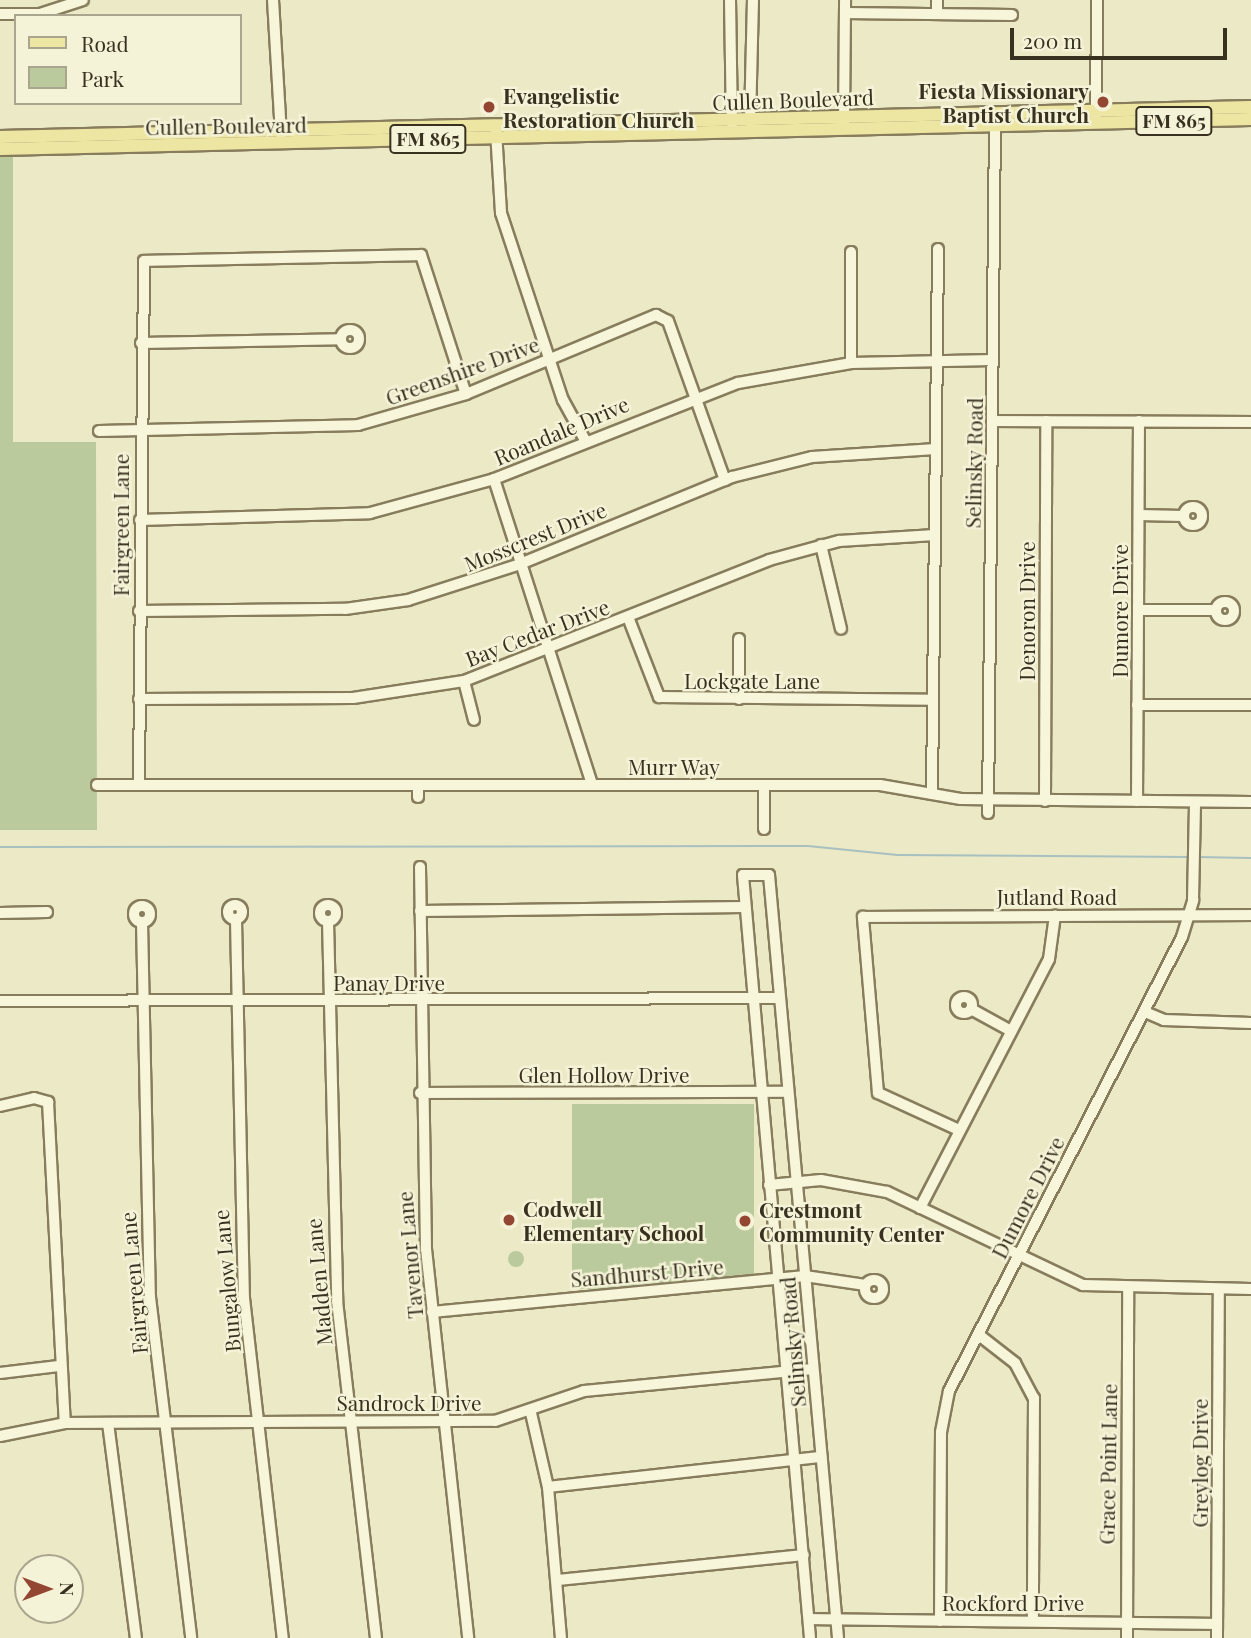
<!DOCTYPE html>
<html>
<head>
<meta charset="utf-8">
<style>
	body { margin:0 }
	#map { position:relative; width:1251px; height:1638px; overflow:hidden; background:#ece9c7; font-family:"Playfair Display",serif }
	div>[style] { position:absolute }
	[style*='--x'] { left:calc(var(--x)*1px); top:calc(var(--y)*1px); width:calc(var(--w)*1px); rotate:calc(var(--a)*1deg) }
	.green>* { inset:0; background:#baca9c; transform-origin:0 0 }
	.round { border-radius:50% }
	.stream>* { height:2px; margin:-1px; padding:0 1px; transform-origin:1px; border-radius:1px; background:#a8c0bf }
	.roads { filter:drop-shadow(2px 0 #877d5d) drop-shadow(-2px 0 #877d5d) drop-shadow(0 2px #877d5d) drop-shadow(0 -2px #877d5d) }
	.minor>* { height:10px; margin:-5px; padding:0 5px; transform-origin:5px; border-radius:5px; background:#f7f5da }
	.minor>.ring { margin:-5px; padding:0; box-sizing:content-box; background:none; border:10px solid #f7f5da; border-radius:50% }
	.major>* { height:12px; margin:-6px; padding:0 6px; transform-origin:6px; border-radius:6px; background:#ede6a2 }
	.dots>* { width:19px; height:19px; translate:-50% -50%; box-sizing:border-box; border:4px solid #f4f2d7; border-radius:50% }
	span { translate:-50% -50%; white-space:nowrap; text-align:center; line-height:1.15; -webkit-text-stroke:5px #f4f2d7; paint-order:stroke }
	.shield-label span { padding:2px 5px; background:#f4f2d7; border:2px solid; border-radius:5px; -webkit-text-stroke-width:0 }
	.shield-label { font-size:19px; color:#383120; font-weight:700 }
	.poi-label { font-size:21px; color:#383120; font-weight:700 }
	.right { translate:-100% -50%; text-align:right }
	.left { translate:0 -50%; text-align:left }
	.street-label { font-size:21px; color:#383120 }
	.legend { position:absolute; left:14px; top:14px; width:228px; height:91px; box-sizing:border-box; background:#f4f2d7; border:2px solid #a9a58e; margin:0; padding:9px 12px; list-style:none; font-size:21px; color:#383120 }
	.legend li { display:flex; align-items:center; gap:14px; height:35px }
	.legend b { width:35px; border:2px solid #a9a58e }
	.north { position:absolute; left:14px; top:1554px; width:70px; height:70px; box-sizing:border-box; background:#f4f2d7; border:2px solid #a9a58e; border-radius:50%; rotate:90deg; font-size:19px; font-weight:700; line-height:28px; text-align:center; color:#383120 }
	.north::after { content:''; display:block; margin:auto; width:24px; height:32px; background:#934631; clip-path:polygon(50% 0,100% 100%,50% 72%,0 100%) }
	.scale { position:absolute; left:1010px; top:28px; width:217px; height:32px; box-sizing:border-box; border:4px solid #383120; border-top:0; padding-left:9px; font-size:21px; line-height:24px; white-space:nowrap; color:#383120; -webkit-text-stroke:5px #f4f2d7; paint-order:stroke }
</style>
</head>
<body>
<div id="map">
	<div class="green">
		<div style="clip-path:polygon(13px 156px,13px 442px,96px 442px,97px 830px,0 830px,0 157px)"></div>
		<div style="left:572px;top:1104px;width:182px;height:185px"></div>
		<div class="round" style="left:508px;top:1251px;width:16px;height:16px"></div>
	</div>
	<div class="stream">
		<div style="--x:0;--y:847;--w:808;--a:-0.07"></div>
		<div style="--x:808;--y:846;--w:90;--a:5.7"></div>
		<div style="--x:898;--y:855;--w:290;--a:0.4"></div>
		<div style="--x:1197;--y:857;--w:54;--a:1.1"></div>
	</div>
	<div class="roads">
		<div class="minor">
			<div style="--x:273;--y:0;--w:135;--a:86.6"></div>
			<div style="--x:730;--y:0;--w:124;--a:89.1"></div>
			<div style="--x:845;--y:13;--w:167;--a:0.7"></div>
			<div style="--x:0;--y:14;--w:40;--a:0"></div>
			<div style="--x:40;--y:14;--w:45;--a:-18"></div>
			<div style="--x:937;--y:14;--w:14;--a:-90"></div>
			<div style="--x:1096;--y:115;--w:115;--a:-89.5"></div>
			<div style="--x:750;--y:122;--w:122;--a:-88.6"></div>
			<div style="--x:844;--y:122;--w:122;--a:-89.5"></div>
			<div style="--x:496;--y:131;--w:82;--a:86.5"></div>
			<div style="--x:501;--y:213;--w:197;--a:71.7"></div>
			<div style="--x:563;--y:400;--w:46;--a:61.2"></div>
			<div class="ring" style="left:341px;top:330px;width:8px;height:8px"></div>
			<div style="--x:141;--y:343;--w:200;--a:-1.1"></div>
			<div style="--x:851;--y:363;--w:111;--a:-90"></div>
			<div style="--x:993;--y:421;--w:258;--a:0.2"></div>
			<div style="--x:99;--y:431;--w:259;--a:-1.3"></div>
			<div style="--x:358;--y:425;--w:112;--a:-16"></div>
			<div style="--x:466;--y:394;--w:206;--a:-22.6"></div>
			<div style="--x:656;--y:315;--w:13;--a:27"></div>
			<div style="--x:668;--y:321;--w:169;--a:70.3"></div>
			<div style="--x:494;--y:479;--w:321;--a:72.2"></div>
			<div class="ring" style="left:1184px;top:507px;width:8px;height:8px"></div>
			<div style="--x:1139;--y:515;--w:44;--a:1.3"></div>
			<div style="--x:140;--y:520;--w:230;--a:-1.7"></div>
			<div style="--x:370;--y:513;--w:129;--a:-15.3"></div>
			<div style="--x:494;--y:479;--w:262;--a:-21.5"></div>
			<div style="--x:738;--y:383;--w:115;--a:-10"></div>
			<div style="--x:851;--y:363;--w:142;--a:-1.2"></div>
			<div style="--x:821;--y:545;--w:86;--a:76.6"></div>
			<div class="ring" style="left:1216px;top:602px;width:8px;height:8px"></div>
			<div style="--x:1138;--y:610;--w:78;--a:0"></div>
			<div style="--x:139;--y:611;--w:206;--a:-0.6"></div>
			<div style="--x:345;--y:609;--w:64;--a:-8.1"></div>
			<div style="--x:408;--y:600;--w:118;--a:-17.8"></div>
			<div style="--x:520;--y:564;--w:229;--a:-22.3"></div>
			<div style="--x:732;--y:477;--w:82;--a:-14"></div>
			<div style="--x:812;--y:457;--w:124;--a:-3.7"></div>
			<div style="--x:628;--y:617;--w:86;--a:68.8"></div>
			<div style="--x:659;--y:697;--w:274;--a:0.6"></div>
			<div style="--x:739;--y:639;--w:60;--a:90"></div>
			<div style="--x:464;--y:681;--w:40;--a:75.6"></div>
			<div style="--x:139;--y:699;--w:214;--a:-0.3"></div>
			<div style="--x:353;--y:698;--w:112;--a:-8.7"></div>
			<div style="--x:464;--y:681;--w:328;--a:-21.6"></div>
			<div style="--x:769;--y:560;--w:73;--a:-15.2"></div>
			<div style="--x:839;--y:541;--w:96;--a:-3.6"></div>
			<div style="--x:1137;--y:705;--w:114;--a:0"></div>
			<div style="--x:97;--y:785;--w:783;--a:0"></div>
			<div style="--x:880;--y:785;--w:82;--a:9.8"></div>
			<div style="--x:961;--y:799;--w:290;--a:0.6"></div>
			<div style="--x:139;--y:785;--w:524;--a:-89.45"></div>
			<div style="--x:144;--y:261;--w:277;--a:-1.2"></div>
			<div style="--x:421;--y:255;--w:146;--a:72.1"></div>
			<div style="--x:418;--y:785;--w:12;--a:90"></div>
			<div style="--x:764;--y:786;--w:43;--a:90"></div>
			<div style="--x:932;--y:794;--w:545;--a:-89.37"></div>
			<div style="--x:1045;--y:801;--w:380;--a:-89.8"></div>
			<div style="--x:1137;--y:801;--w:380;--a:-89.7"></div>
			<div style="--x:988;--y:813;--w:693;--a:-89.42"></div>
			<div style="--x:420;--y:867;--w:382;--a:89.1"></div>
			<div style="--x:426;--y:1249;--w:391;--a:83.8"></div>
			<div class="ring" style="left:228px;top:905px;width:4px;height:4px"></div>
			<div class="ring" style="left:320px;top:905px;width:6px;height:6px"></div>
			<div class="ring" style="left:134px;top:906px;width:6px;height:6px"></div>
			<div style="--x:420;--y:911;--w:324;--a:-0.7"></div>
			<div style="--x:0;--y:913;--w:47;--a:-1.2"></div>
			<div style="--x:236;--y:920;--w:378;--a:88.8"></div>
			<div style="--x:244;--y:1298;--w:342;--a:83.5"></div>
			<div style="--x:328;--y:921;--w:380;--a:88.6"></div>
			<div style="--x:337;--y:1301;--w:339;--a:83.4"></div>
			<div style="--x:142;--y:922;--w:375;--a:88.8"></div>
			<div style="--x:150;--y:1297;--w:343;--a:83.1"></div>
			<div class="ring" style="left:956px;top:997px;width:6px;height:6px"></div>
			<div style="--x:0;--y:1001;--w:778;--a:-0.22"></div>
			<div style="--x:971;--y:1009;--w:46;--a:28.8"></div>
			<div style="--x:1145;--y:1012;--w:21;--a:23"></div>
			<div style="--x:1164;--y:1020;--w:87;--a:2"></div>
			<div style="--x:420;--y:1093;--w:367;--a:-0.2"></div>
			<div style="--x:0;--y:1106;--w:35;--a:-13"></div>
			<div style="--x:34;--y:1098;--w:15;--a:16"></div>
			<div style="--x:48;--y:1102;--w:321;--a:87"></div>
			<div style="--x:959;--y:1130;--w:89;--a:-155.4"></div>
			<div style="--x:878;--y:1093;--w:177;--a:-94.9"></div>
			<div style="--x:863;--y:917;--w:388;--a:-0.3"></div>
			<div style="--x:769;--y:1185;--w:52;--a:-5.5"></div>
			<div style="--x:821;--y:1180;--w:67;--a:10.3"></div>
			<div style="--x:887;--y:1192;--w:217;--a:25.4"></div>
			<div style="--x:1083;--y:1285;--w:168;--a:1.4"></div>
			<div style="--x:920;--y:1208;--w:280;--a:-62.6"></div>
			<div style="--x:1049;--y:959;--w:44;--a:-82.2"></div>
			<div class="ring" style="left:865px;top:1280px;width:8px;height:8px"></div>
			<div style="--x:432;--y:1312;--w:375;--a:-5.5"></div>
			<div style="--x:805;--y:1276;--w:61;--a:8.5"></div>
			<div style="--x:979;--y:1335;--w:46;--a:37.9"></div>
			<div style="--x:1015;--y:1363;--w:40;--a:62"></div>
			<div style="--x:1034;--y:1398;--w:223;--a:90.3"></div>
			<div style="--x:0;--y:1373;--w:59;--a:-6.8"></div>
			<div style="--x:531;--y:1413;--w:76;--a:77.1"></div>
			<div style="--x:548;--y:1487;--w:152;--a:85.1"></div>
			<div style="--x:108;--y:1423;--w:217;--a:82.6"></div>
			<div style="--x:0;--y:1436;--w:66;--a:-11.3"></div>
			<div style="--x:65;--y:1423;--w:430;--a:-0.3"></div>
			<div style="--x:495;--y:1421;--w:94;--a:-18.6"></div>
			<div style="--x:584;--y:1391;--w:230;--a:-5.5"></div>
			<div style="--x:548;--y:1487;--w:275;--a:-6.3"></div>
			<div style="--x:558;--y:1580;--w:247;--a:-5.8"></div>
			<div style="--x:809;--y:1619;--w:408;--a:0.7"></div>
			<div style="--x:940;--y:1621;--w:189;--a:-89.7"></div>
			<div style="--x:941;--y:1432;--w:42;--a:-79"></div>
			<div style="--x:949;--y:1391;--w:510;--a:-62.83"></div>
			<div style="--x:1182;--y:937;--w:39;--a:-73"></div>
			<div style="--x:1193;--y:900;--w:98;--a:-88.8"></div>
			<div style="--x:810;--y:1638;--w:766;--a:-95.02"></div>
			<div style="--x:743;--y:875;--w:26;--a:0"></div>
			<div style="--x:769;--y:875;--w:766;--a:84.83"></div>
			<div style="--x:1127;--y:1638;--w:348;--a:-89.8"></div>
			<div style="--x:1217;--y:1638;--w:349;--a:-89.7"></div>
		</div>
		<div class="major">
			<div style="--x:0;--y:137;--w:1251;--a:-1.37"></div>
			<div style="--x:0;--y:149;--w:1251;--a:-1.37"></div>
		</div>
	</div>
	<div class="dots">
		<div style="left:1103px;top:102px;background:#934631"></div>
		<div style="left:489px;top:107px;background:#934631"></div>
		<div style="left:509px;top:1220px;background:#934631"></div>
		<div style="left:745px;top:1221px;background:#934631"></div>
	</div>
	<div class="shield-label">
		<span style="left:1174px;top:121px">FM 865</span>
		<span style="left:428px;top:139px">FM 865</span>
	</div>
	<div class="poi-label">
		<span class="right" style="left:1089px;top:102px">Fiesta Missionary<br>Baptist Church</span>
		<span class="left" style="left:503px;top:107px">Evangelistic<br>Restoration Church</span>
		<span class="left" style="left:523px;top:1220px">Codwell<br>Elementary School</span>
		<span class="left" style="left:759px;top:1221px">Crestmont<br>Community Center</span>
	</div>
	<div class="street-label">
		<span style="left:793px;top:99px;rotate:-2deg">Cullen Boulevard</span>
		<span style="left:226px;top:125px;rotate:-1deg">Cullen Boulevard</span>
		<span style="left:462px;top:370px;rotate:-20deg">Greenshire Drive</span>
		<span style="left:561px;top:430px;rotate:-23deg">Roandale Drive</span>
		<span style="left:973px;top:463px;rotate:-89deg">Selinsky Road</span>
		<span style="left:120px;top:525px;rotate:-90deg">Fairgreen Lane</span>
		<span style="left:535px;top:536px;rotate:-22deg">Mosscrest Drive</span>
		<span style="left:1026px;top:611px;rotate:-90deg">Denoron Drive</span>
		<span style="left:1119px;top:611px;rotate:-90deg">Dumore Drive</span>
		<span style="left:537px;top:632px;rotate:-21deg">Bay Cedar Drive</span>
		<span style="left:752px;top:680px">Lockgate Lane</span>
		<span style="left:674px;top:766px">Murr Way</span>
		<span style="left:1057px;top:896px">Jutland Road</span>
		<span style="left:389px;top:982px">Panay Drive</span>
		<span style="left:604px;top:1074px">Glen Hollow Drive</span>
		<span style="left:1027px;top:1197px;rotate:-63deg">Dumore Drive</span>
		<span style="left:409px;top:1255px;rotate:-95deg">Tavenor Lane</span>
		<span style="left:647px;top:1272px;rotate:-5deg">Sandhurst Drive</span>
		<span style="left:226px;top:1281px;rotate:-95deg">Bungalow Lane</span>
		<span style="left:318px;top:1282px;rotate:-95deg">Madden Lane</span>
		<span style="left:133px;top:1283px;rotate:-95deg">Fairgreen Lane</span>
		<span style="left:792px;top:1342px;rotate:-95deg">Selinsky Road</span>
		<span style="left:409px;top:1402px">Sandrock Drive</span>
		<span style="left:1199px;top:1463px;rotate:-90deg">Greylog Drive</span>
		<span style="left:1107px;top:1464px;rotate:-89deg">Grace Point Lane</span>
		<span style="left:1013px;top:1602px">Rockford Drive</span>
	</div>
	<ul class="legend">
	<li><b style="height:9px;background:#ede6a2"></b>Road</li>
	<li><b style="height:19px;background:#baca9c"></b>Park</li>
	</ul>
	<div class="north">N</div>
	<div class="scale">200 m</div>
</div>
</body>
</html>
